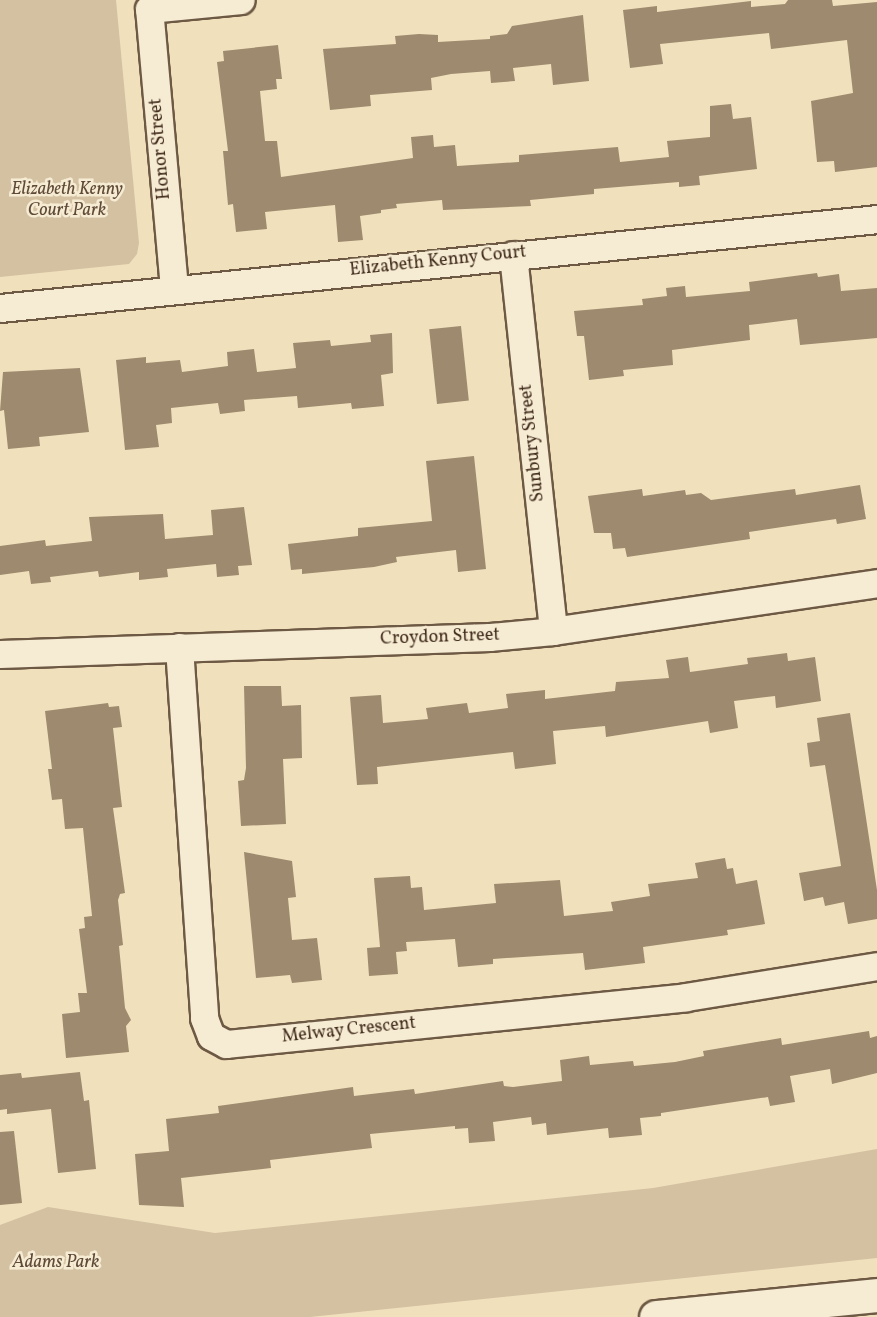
<!DOCTYPE html>
<html>
<head>
<meta charset="utf-8">
<style>
	body { margin:0 }
	#map { position:relative; width:877px; height:1317px; overflow:hidden; background:#f1e0bc; font-family:Vollkorn,serif }
	div>[style] { position:absolute }
	[style*='--x'] { left:calc(var(--x)*1px); top:calc(var(--y)*1px); width:calc(var(--w)*1px); rotate:calc(var(--a)*1deg) }
	.green>* { inset:0; background:#d3c1a1 }
	.building>* { inset:0; background:#9d8a6f; transform-origin:0 0 }
	.roads { filter:drop-shadow(2px 0 #6d5944) drop-shadow(-2px 0 #6d5944) drop-shadow(0 2px #6d5944) drop-shadow(0 -2px #6d5944) }
	.minor>* { height:27px; margin:-13.5px; padding:0 13.5px; transform-origin:13.5px; border-radius:13.5px; background:#f6ebd3 }
	.tertiary>* { height:33px; margin:-16.5px; padding:0 16.5px; transform-origin:16.5px; border-radius:16.5px; background:#f6ebd3 }
	span { translate:-50% -50%; white-space:nowrap; text-align:center; line-height:1.15; -webkit-text-stroke:5px #f6ebd3; paint-order:stroke }
	.street-label { font-size:18px; color:#412c1c }
	.park-label { font-size:18px; color:#5e4a37; font-style:italic }
</style>
</head>
<body>
<div id="map">
	<div class="green">
		<div style="clip-path:polygon(0 0,116px 0,139px 243px,137px 254px,129px 264px,0 277px)"></div>
		<div style="clip-path:polygon(877px 1149px,877px 1258px,310px 1317px,0 1317px,0 1225px,48px 1207px,215px 1233px,653px 1188px)"></div>
	</div>
	<div class="building">
		<div style="clip-path:polygon(788px 0,832px 0,833px 6px,877px 2px,877px 167px,835px 172px,834px 161px,817px 162px,811px 101px,853px 93px,847px 40px,771px 49px,769px 33px,660px 44px,663px 64px,630px 68px,623px 10px,657px 6px,657px 12px,751px 1px,751px 7px,785px 4px)"></div>
		<div style="clip-path:polygon(583px 15px,589px 81px,553px 85px,551px 64px,513px 68px,515px 81px,491px 83px,490px 71px,451px 74px,431px 78px,432px 90px,370px 95px,371px 106px,330px 110px,323px 49px,396px 44px,395px 36px,419px 34px,438px 35px,438px 42px,490px 39px,490px 36px,507px 34px,512px 26px)"></div>
		<div style="clip-path:polygon(278px 45px,282px 79px,276px 79px,277px 89px,260px 91px,265px 141px,277px 141px,281px 177px,413px 158px,411px 137px,433px 135px,434px 147px,455px 145px,457px 166px,519px 162px,519px 155px,618px 147px,620px 162px,669px 157px,667px 141px,710px 137px,710px 106px,731px 104px,733px 119px,751px 117px,757px 169px,699px 176px,700px 185px,679px 187px,679px 182px,594px 189px,594px 194px,530px 200px,531px 206px,443px 210px,442px 200px,396px 204px,397px 208px,381px 210px,381px 213px,360px 216px,363px 240px,338px 242px,335px 205px,265px 212px,267px 229px,236px 232px,233px 204px,228px 205px,223px 151px,228px 151px,217px 62px,224px 61px,223px 51px)"></div>
		<div style="clip-path:polygon(817px 273px,818px 277px,839px 274px,841px 291px,877px 288px,877px 338px,800px 345px,797px 319px,749px 325px,750px 340px,672px 350px,673px 365px,623px 370px,624px 376px,589px 380px,584px 336px,577px 336px,574px 311px,643px 305px,642px 299px,667px 296px,666px 288px,685px 286px,686px 297px,750px 291px,749px 282px)"></div>
		<div style="left:461px;top:326px;width:75px;height:32px;rotate:84deg"></div>
		<div style="clip-path:polygon(392px 333px,393px 373px,381px 375px,384px 406px,352px 409px,351px 403px,298px 408px,297px 396px,244px 400px,245px 411px,220px 414px,218px 403px,171px 408px,172px 423px,156px 425px,159px 447px,125px 450px,116px 360px,146px 357px,146px 363px,180px 360px,182px 372px,228px 366px,227px 352px,254px 349px,257px 372px,296px 368px,293px 343px,330px 340px,331px 346px,371px 342px,370px 335px)"></div>
		<div style="clip-path:polygon(80px 368px,89px 432px,39px 437px,40px 446px,8px 449px,4px 410px,0 411px,3px 372px)"></div>
		<div style="clip-path:polygon(474px 456px,486px 569px,458px 572px,456px 550px,396px 557px,397px 562px,374px 567px,302px 574px,302px 569px,291px 570px,288px 544px,358px 536px,358px 528px,432px 521px,426px 461px)"></div>
		<div style="clip-path:polygon(860px 485px,866px 519px,837px 524px,836px 519px,749px 532px,750px 539px,627px 557px,625px 548px,613px 549px,611px 533px,594px 533px,588px 496px,642px 489px,643px 496px,685px 490px,686px 495px,701px 493px,711px 500px,795px 489px,796px 495px)"></div>
		<div style="clip-path:polygon(244px 507px,252px 565px,238px 566px,239px 575px,217px 577px,216px 564px,167px 569px,168px 577px,139px 580px,139px 572px,99px 577px,98px 571px,50px 577px,51px 582px,31px 584px,29px 571px,0 575px,0 546px,45px 540px,46px 546px,92px 541px,89px 517px,163px 514px,165px 539px,213px 535px,211px 510px)"></div>
		<div style="clip-path:polygon(787px 653px,788px 661px,815px 657px,821px 701px,776px 708px,775px 696px,734px 701px,738px 728px,710px 733px,708px 721px,606px 737px,605px 726px,553px 731px,556px 764px,515px 769px,513px 752px,377px 767px,378px 784px,357px 785px,350px 697px,381px 695px,383px 723px,428px 719px,426px 708px,467px 703px,469px 713px,508px 708px,506px 694px,545px 690px,545px 699px,615px 691px,616px 682px,669px 678px,666px 660px,688px 657px,690px 672px,748px 664px,747px 658px)"></div>
		<div style="clip-path:polygon(244px 686px,281px 686px,282px 706px,301px 705px,302px 758px,283px 759px,286px 824px,241px 826px,238px 781px,244px 780px,246px 768px)"></div>
		<div style="clip-path:polygon(108px 703px,109px 707px,119px 706px,122px 727px,113px 728px,122px 807px,113px 808px,125px 893px,120px 894px,118px 900px,123px 945px,119px 946px,125px 1008px,131px 1020px,126px 1026px,129px 1052px,66px 1058px,62px 1014px,80px 1012px,78px 993px,87px 993px,79px 929px,85px 928px,84px 917px,92px 916px,83px 828px,65px 829px,62px 799px,52px 800px,48px 769px,52px 769px,45px 711px)"></div>
		<div style="clip-path:polygon(850px 713px,877px 890px,877px 919px,848px 924px,844px 902px,825px 906px,823px 897px,804px 901px,799px 873px,841px 866px,825px 765px,810px 767px,807px 743px,820px 741px,817px 718px)"></div>
		<div style="clip-path:polygon(244px 852px,292px 861px,296px 897px,288px 898px,292px 940px,317px 938px,322px 980px,292px 983px,290px 975px,256px 978px)"></div>
		<div style="clip-path:polygon(725px 858px,727px 869px,733px 868px,736px 884px,757px 880px,765px 924px,727px 930px,728px 935px,643px 947px,645px 963px,585px 970px,583px 953px,493px 959px,493px 964px,458px 967px,455px 939px,406px 942px,407px 951px,396px 952px,398px 974px,369px 976px,367px 948px,380px 947px,374px 878px,410px 876px,411px 888px,422px 887px,424px 910px,496px 903px,494px 884px,560px 880px,564px 916px,613px 911px,611px 902px,650px 896px,648px 884px,698px 878px,695px 863px)"></div>
		<div style="clip-path:polygon(869px 1031px,870px 1038px,877px 1036px,877px 1073px,832px 1084px,830px 1069px,790px 1076px,795px 1102px,770px 1106px,768px 1097px,661px 1113px,661px 1116px,640px 1118px,642px 1135px,609px 1138px,608px 1128px,547px 1135px,546px 1123px,532px 1125px,531px 1117px,493px 1122px,495px 1141px,469px 1143px,468px 1128px,455px 1129px,455px 1126px,370px 1134px,372px 1148px,270px 1160px,271px 1168px,181px 1178px,184px 1207px,139px 1205px,135px 1154px,169px 1151px,166px 1119px,219px 1113px,218px 1106px,353px 1087px,354px 1096px,414px 1089px,415px 1094px,503px 1081px,504px 1086px,513px 1087px,562px 1081px,560px 1060px,589px 1056px,590px 1065px,633px 1061px,634px 1066px,675px 1062px,704px 1056px,703px 1051px,781px 1038px,782px 1045px)"></div>
		<div style="clip-path:polygon(80px 1072px,84px 1101px,89px 1100px,96px 1169px,58px 1173px,51px 1109px,7px 1114px,7px 1109px,0 1110px,0 1075px,21px 1073px,22px 1078px)"></div>
		<div style="clip-path:polygon(14px 1131px,22px 1203px,0 1205px,0 1132px)"></div>
	</div>
	<div class="roads">
		<div class="minor">
			<div style="--x:513;--y:255;--w:378;--a:83.9"></div>
			<div style="--x:174;--y:288;--w:280;--a:-95.1"></div>
			<div style="--x:149;--y:9;--w:92;--a:-5.6"></div>
			<div style="--x:0;--y:308;--w:882;--a:-5.79"></div>
			<div style="--x:179;--y:647;--w:372;--a:86.1"></div>
			<div style="--x:204;--y:1018;--w:19;--a:69"></div>
			<div style="--x:211;--y:1036;--w:17;--a:28"></div>
			<div style="--x:226;--y:1044;--w:462;--a:-5.8"></div>
			<div style="--x:686;--y:997;--w:193;--a:-9.2"></div>
			<div style="--x:0;--y:654;--w:490;--a:-2"></div>
			<div style="--x:490;--y:637;--w:63;--a:-5.4"></div>
			<div style="--x:553;--y:631;--w:328;--a:-8.4"></div>
		</div>
		<div class="tertiary">
			<div style="--x:656;--y:1317;--w:222;--a:-5.7"></div>
		</div>
	</div>
	<div class="street-label">
		<span style="left:161px;top:149px;rotate:-95deg">Honor Street</span>
		<span style="left:438px;top:262px;rotate:-6deg">Elizabeth Kenny Court</span>
		<span style="left:533px;top:443px;rotate:-96deg">Sunbury Street</span>
		<span style="left:440px;top:638px;rotate:-2deg">Croydon Street</span>
		<span style="left:349px;top:1031px;rotate:-6deg">Melway Crescent</span>
	</div>
	<div class="park-label">
		<span style="left:67px;top:201px">Elizabeth Kenny<br>Court Park</span>
		<span style="left:56px;top:1263px">Adams Park</span>
	</div>
</div>
</body>
</html>
